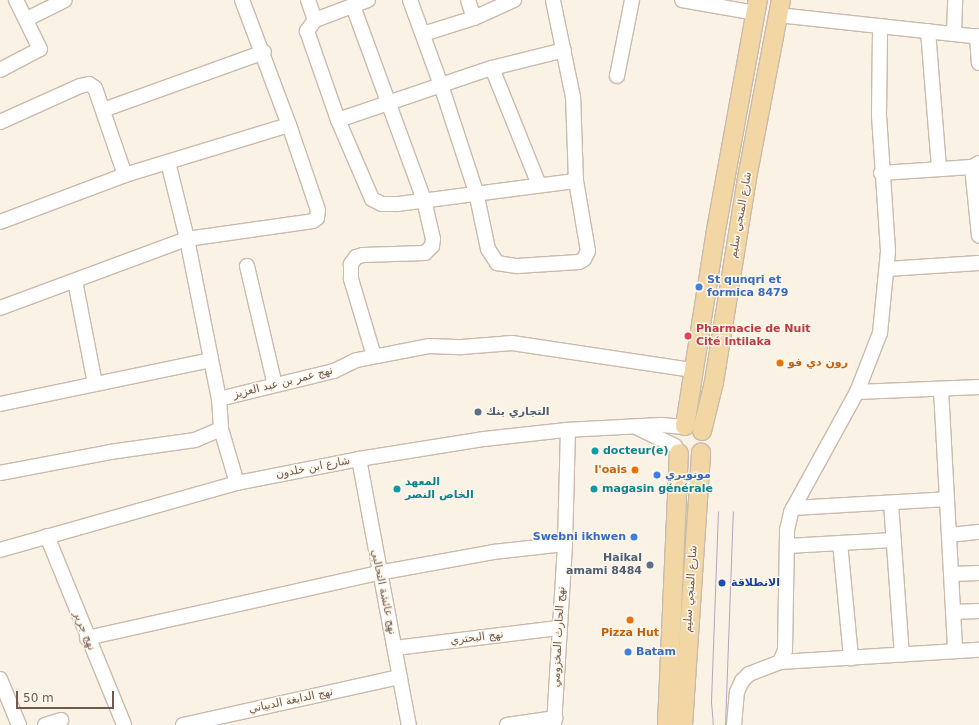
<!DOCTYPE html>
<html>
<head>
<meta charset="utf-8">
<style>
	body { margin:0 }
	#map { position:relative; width:979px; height:725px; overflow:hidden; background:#faf2e5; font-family:"DejaVu Sans","Noto Naskh Arabic",sans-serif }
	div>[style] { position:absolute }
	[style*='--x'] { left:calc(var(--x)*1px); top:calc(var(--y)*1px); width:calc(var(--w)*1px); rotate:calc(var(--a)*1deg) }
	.roads { filter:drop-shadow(1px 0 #cabaac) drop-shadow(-1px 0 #cabaac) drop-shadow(0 1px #cabaac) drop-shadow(0 -1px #cabaac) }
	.minor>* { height:14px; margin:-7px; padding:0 7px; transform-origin:7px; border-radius:7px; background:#fff }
	.major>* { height:18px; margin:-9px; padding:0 9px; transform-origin:9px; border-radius:9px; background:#f2d7a4 }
	.tram>* { height:1px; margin:-0.5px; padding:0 0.5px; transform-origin:0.5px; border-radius:0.5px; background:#b5a5c2 }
	.dots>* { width:11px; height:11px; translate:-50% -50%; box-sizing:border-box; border:2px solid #fdf6eb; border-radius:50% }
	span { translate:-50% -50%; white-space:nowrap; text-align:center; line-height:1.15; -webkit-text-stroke:3px #fdf6eb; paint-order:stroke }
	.street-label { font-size:11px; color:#705a4d }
	.shop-label { font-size:11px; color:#366cbe; font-weight:700 }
	.left { translate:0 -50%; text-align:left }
	.right { translate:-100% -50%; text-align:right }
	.health-label { font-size:11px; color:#be3a42; font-weight:700 }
	.food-label { font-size:11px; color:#c56008; font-weight:700 }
	.service-label { font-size:11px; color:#4e5e75; font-weight:700 }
	.culture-label { font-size:11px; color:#0d838f; font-weight:700 }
	.transit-label { font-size:11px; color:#164399; font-weight:700 }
	.scale { position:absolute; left:16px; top:691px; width:98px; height:18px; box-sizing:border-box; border:2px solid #705a4d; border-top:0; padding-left:5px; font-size:12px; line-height:14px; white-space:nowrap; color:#705a4d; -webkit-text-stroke:3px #fdf6eb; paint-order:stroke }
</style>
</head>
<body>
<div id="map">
	<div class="roads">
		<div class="minor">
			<div style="--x:308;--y:0;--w:21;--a:71"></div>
			<div style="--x:368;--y:0;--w:57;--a:159.3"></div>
			<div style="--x:315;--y:20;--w:14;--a:126"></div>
			<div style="--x:307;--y:31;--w:94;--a:70.8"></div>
			<div style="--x:338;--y:120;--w:86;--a:66.7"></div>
			<div style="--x:372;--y:199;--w:11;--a:27"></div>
			<div style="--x:382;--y:204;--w:16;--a:0"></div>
			<div style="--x:398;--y:204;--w:179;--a:-7.4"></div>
			<div style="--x:410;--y:0;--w:90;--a:70"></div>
			<div style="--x:441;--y:85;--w:113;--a:71.9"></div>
			<div style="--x:476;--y:192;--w:58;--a:78.1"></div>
			<div style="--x:488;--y:249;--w:17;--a:57"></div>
			<div style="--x:497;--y:263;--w:20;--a:9"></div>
			<div style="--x:517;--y:266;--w:62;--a:-3.7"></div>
			<div style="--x:579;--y:262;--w:6;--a:-31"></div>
			<div style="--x:584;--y:259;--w:9;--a:-63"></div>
			<div style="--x:588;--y:251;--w:71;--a:-99.7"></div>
			<div style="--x:576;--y:181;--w:84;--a:-92"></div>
			<div style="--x:573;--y:97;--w:99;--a:-101.7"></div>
			<div style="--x:468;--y:0;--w:19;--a:72"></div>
			<div style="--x:682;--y:0;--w:74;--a:10.1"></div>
			<div style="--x:353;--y:6;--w:207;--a:69.9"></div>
			<div style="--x:424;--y:200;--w:40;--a:77"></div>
			<div style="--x:433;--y:239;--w:7;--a:98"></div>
			<div style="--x:432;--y:246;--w:10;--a:135"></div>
			<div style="--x:425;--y:253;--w:62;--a:178.2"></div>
			<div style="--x:363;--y:255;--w:7;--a:164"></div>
			<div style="--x:356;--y:257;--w:9;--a:126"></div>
			<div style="--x:351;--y:264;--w:15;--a:90"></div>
			<div style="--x:351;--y:279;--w:80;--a:73.4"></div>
			<div style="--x:778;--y:15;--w:202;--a:6.2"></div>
			<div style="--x:27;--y:19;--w:42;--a:-26.6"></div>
			<div style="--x:928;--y:31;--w:138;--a:85.4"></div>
			<div style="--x:423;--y:34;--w:53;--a:-17.4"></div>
			<div style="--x:474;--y:18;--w:44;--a:-24.2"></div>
			<div style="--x:954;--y:34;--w:34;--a:-88"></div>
			<div style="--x:977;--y:36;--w:27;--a:86"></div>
			<div style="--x:492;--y:68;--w:126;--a:68.1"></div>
			<div style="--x:0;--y:70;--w:45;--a:-27.7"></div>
			<div style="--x:40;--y:49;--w:55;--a:-116.1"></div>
			<div style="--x:617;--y:76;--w:77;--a:-78.8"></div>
			<div style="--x:103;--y:110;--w:171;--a:-19.8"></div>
			<div style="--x:338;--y:120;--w:163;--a:-18.7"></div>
			<div style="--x:492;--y:68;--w:74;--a:-14"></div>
			<div style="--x:0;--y:122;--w:88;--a:-24.2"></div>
			<div style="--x:80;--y:86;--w:9;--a:-13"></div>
			<div style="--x:89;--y:84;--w:7;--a:34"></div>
			<div style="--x:95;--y:88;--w:92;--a:71"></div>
			<div style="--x:168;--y:162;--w:79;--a:76.1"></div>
			<div style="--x:187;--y:239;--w:163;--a:78.7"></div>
			<div style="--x:219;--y:399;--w:30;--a:86"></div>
			<div style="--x:221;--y:429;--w:56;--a:73.5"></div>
			<div style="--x:972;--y:167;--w:69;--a:84.2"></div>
			<div style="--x:881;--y:173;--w:91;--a:-3.8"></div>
			<div style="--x:972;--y:167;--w:8;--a:-30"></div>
			<div style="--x:0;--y:222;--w:134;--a:-20.6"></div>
			<div style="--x:125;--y:175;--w:171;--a:-17"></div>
			<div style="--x:247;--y:266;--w:122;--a:76.8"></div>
			<div style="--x:887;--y:269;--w:92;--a:-3.7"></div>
			<div style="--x:75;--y:281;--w:105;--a:79"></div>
			<div style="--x:0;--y:308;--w:199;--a:-20.3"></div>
			<div style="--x:187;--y:239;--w:127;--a:-8.1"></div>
			<div style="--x:313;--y:221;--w:5;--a:-37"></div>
			<div style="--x:317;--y:218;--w:8;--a:-83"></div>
			<div style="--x:318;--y:210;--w:90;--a:-108.8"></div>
			<div style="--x:289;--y:125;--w:134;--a:-110.6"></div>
			<div style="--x:941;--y:389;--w:262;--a:86.9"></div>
			<div style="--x:857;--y:392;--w:122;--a:-2.3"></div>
			<div style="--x:219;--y:399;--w:118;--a:-13.7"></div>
			<div style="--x:334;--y:371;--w:25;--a:-26"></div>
			<div style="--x:357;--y:360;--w:73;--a:-11"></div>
			<div style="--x:429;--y:346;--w:33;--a:2"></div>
			<div style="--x:462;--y:347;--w:50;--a:-4.6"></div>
			<div style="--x:512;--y:343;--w:183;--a:8.5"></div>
			<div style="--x:0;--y:404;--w:215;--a:-11.8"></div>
			<div style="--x:638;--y:428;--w:41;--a:25.9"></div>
			<div style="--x:359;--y:459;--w:271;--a:79.4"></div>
			<div style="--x:0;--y:473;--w:112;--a:-10.8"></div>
			<div style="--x:110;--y:452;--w:86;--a:-8"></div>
			<div style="--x:195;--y:440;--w:28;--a:-23"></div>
			<div style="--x:891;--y:503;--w:152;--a:85.9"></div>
			<div style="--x:793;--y:508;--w:154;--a:-3.3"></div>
			<div style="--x:949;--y:535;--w:30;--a:-6"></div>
			<div style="--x:47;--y:536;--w:204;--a:67.8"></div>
			<div style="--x:840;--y:543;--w:116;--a:84.5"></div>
			<div style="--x:787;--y:546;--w:107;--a:-3.2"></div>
			<div style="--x:0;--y:550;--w:246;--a:-15.8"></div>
			<div style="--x:237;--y:483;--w:124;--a:-11.1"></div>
			<div style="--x:359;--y:459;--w:127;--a:-9.1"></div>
			<div style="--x:484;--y:439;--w:81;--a:-6.3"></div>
			<div style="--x:565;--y:430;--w:96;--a:-3"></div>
			<div style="--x:661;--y:425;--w:21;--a:5"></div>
			<div style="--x:951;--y:574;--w:28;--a:-2"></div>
			<div style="--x:953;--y:612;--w:26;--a:-2"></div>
			<div style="--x:87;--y:638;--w:298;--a:-12.6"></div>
			<div style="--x:378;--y:573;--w:117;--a:-10.3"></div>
			<div style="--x:493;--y:552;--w:72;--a:-6.3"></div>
			<div style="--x:395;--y:648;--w:164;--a:-7"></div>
			<div style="--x:780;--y:662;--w:199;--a:-3.5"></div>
			<div style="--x:0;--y:679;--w:50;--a:67.6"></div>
			<div style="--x:45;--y:725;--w:17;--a:-17"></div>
			<div style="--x:183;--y:725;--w:222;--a:-12.5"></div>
			<div style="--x:507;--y:725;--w:49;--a:-8.3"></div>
			<div style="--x:554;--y:725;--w:181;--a:-86.5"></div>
			<div style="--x:565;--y:544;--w:114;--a:-88.5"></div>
			<div style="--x:734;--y:725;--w:33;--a:-85"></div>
			<div style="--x:737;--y:692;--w:12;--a:-66"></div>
			<div style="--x:742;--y:681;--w:10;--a:-45"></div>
			<div style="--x:749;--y:674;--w:33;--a:-21"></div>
			<div style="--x:780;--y:662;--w:13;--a:-67"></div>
			<div style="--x:785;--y:650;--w:120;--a:-89"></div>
			<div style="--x:787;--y:530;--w:18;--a:-77"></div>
			<div style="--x:791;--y:512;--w:137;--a:-61.2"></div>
			<div style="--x:857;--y:392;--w:63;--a:-68.7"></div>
			<div style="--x:880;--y:333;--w:82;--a:-84.4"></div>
			<div style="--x:888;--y:251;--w:137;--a:-93.8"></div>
			<div style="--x:879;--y:114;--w:88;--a:-89.3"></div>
		</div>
		<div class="major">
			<div style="--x:685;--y:426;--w:198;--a:-81"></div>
			<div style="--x:716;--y:230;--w:234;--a:-79.7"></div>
			<div style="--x:702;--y:431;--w:50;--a:-76.2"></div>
			<div style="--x:714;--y:382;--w:207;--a:-80.8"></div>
			<div style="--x:747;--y:178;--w:181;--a:-79.2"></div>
			<div style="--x:667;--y:725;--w:272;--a:-87.5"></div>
			<div style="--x:683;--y:725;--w:273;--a:-86.2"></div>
		</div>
	</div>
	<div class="tram">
		<div style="--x:713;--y:725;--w:24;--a:-95"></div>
		<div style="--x:711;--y:701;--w:190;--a:-87.9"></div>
		<div style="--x:725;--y:725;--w:214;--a:-87.9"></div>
	</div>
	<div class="dots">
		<div style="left:699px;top:287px;background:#3f7fe0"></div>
		<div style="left:688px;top:336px;background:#e0444e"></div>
		<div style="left:780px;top:363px;background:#e8710a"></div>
		<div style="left:478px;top:412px;background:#5c6f8a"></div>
		<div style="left:595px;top:451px;background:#0f9aa8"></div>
		<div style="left:635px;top:470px;background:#e8710a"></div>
		<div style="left:657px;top:475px;background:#3f7fe0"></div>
		<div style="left:397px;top:489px;background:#0f9aa8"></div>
		<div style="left:594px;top:489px;background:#0f9aa8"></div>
		<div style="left:634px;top:537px;background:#3f7fe0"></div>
		<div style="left:650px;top:565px;background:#5c6f8a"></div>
		<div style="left:722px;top:583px;background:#1a4fb4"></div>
		<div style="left:630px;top:620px;background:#e8710a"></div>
		<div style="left:628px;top:652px;background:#3f7fe0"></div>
	</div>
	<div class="street-label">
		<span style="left:741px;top:215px;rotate:-80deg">شارع المنجي سليم</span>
		<span style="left:283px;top:383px;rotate:-14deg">نهج عمر بن عبد العزيز</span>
		<span style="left:313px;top:468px;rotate:-11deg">شارع ابن خلدون</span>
		<span style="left:691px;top:589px;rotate:-86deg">شارع المنجي سليم</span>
		<span style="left:383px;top:592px;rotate:78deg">نهج عائشة التحالبي</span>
		<span style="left:84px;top:631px;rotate:68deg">نهج جرير</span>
		<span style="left:559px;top:637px;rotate:-87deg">نهج الحارث المخزومي</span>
		<span style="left:477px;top:638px;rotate:-7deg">نهج البحتري</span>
		<span style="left:291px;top:701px;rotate:-12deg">نهج الدابغة الدبياني</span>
	</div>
	<div class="shop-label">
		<span class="left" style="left:707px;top:287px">St qunqri et<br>formica 8479</span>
		<span class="left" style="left:665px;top:475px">مونوبري</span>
		<span class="right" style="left:626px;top:537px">Swebni ikhwen</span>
		<span class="left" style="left:636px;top:652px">Batam</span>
	</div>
	<div class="health-label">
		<span class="left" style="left:696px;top:336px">Pharmacie de Nuit<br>Cité Intilaka</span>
	</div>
	<div class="food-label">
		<span class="left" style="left:788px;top:363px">رون دي فو</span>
		<span class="right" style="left:627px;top:470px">l'oais</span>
		<span style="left:630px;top:633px">Pizza Hut</span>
	</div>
	<div class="service-label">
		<span class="left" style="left:486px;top:412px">التجاري بنك</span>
		<span class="right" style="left:642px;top:565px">Haikal<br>amami 8484</span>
	</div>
	<div class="culture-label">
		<span class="left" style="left:603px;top:451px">docteur(e)</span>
		<span class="left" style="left:405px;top:489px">المعهد<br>الخاص النصر</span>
		<span class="left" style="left:602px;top:489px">magasin générale</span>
	</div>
	<div class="transit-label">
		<span class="left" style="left:731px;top:583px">الانطلاقة</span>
	</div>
	<div class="scale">50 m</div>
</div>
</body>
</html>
